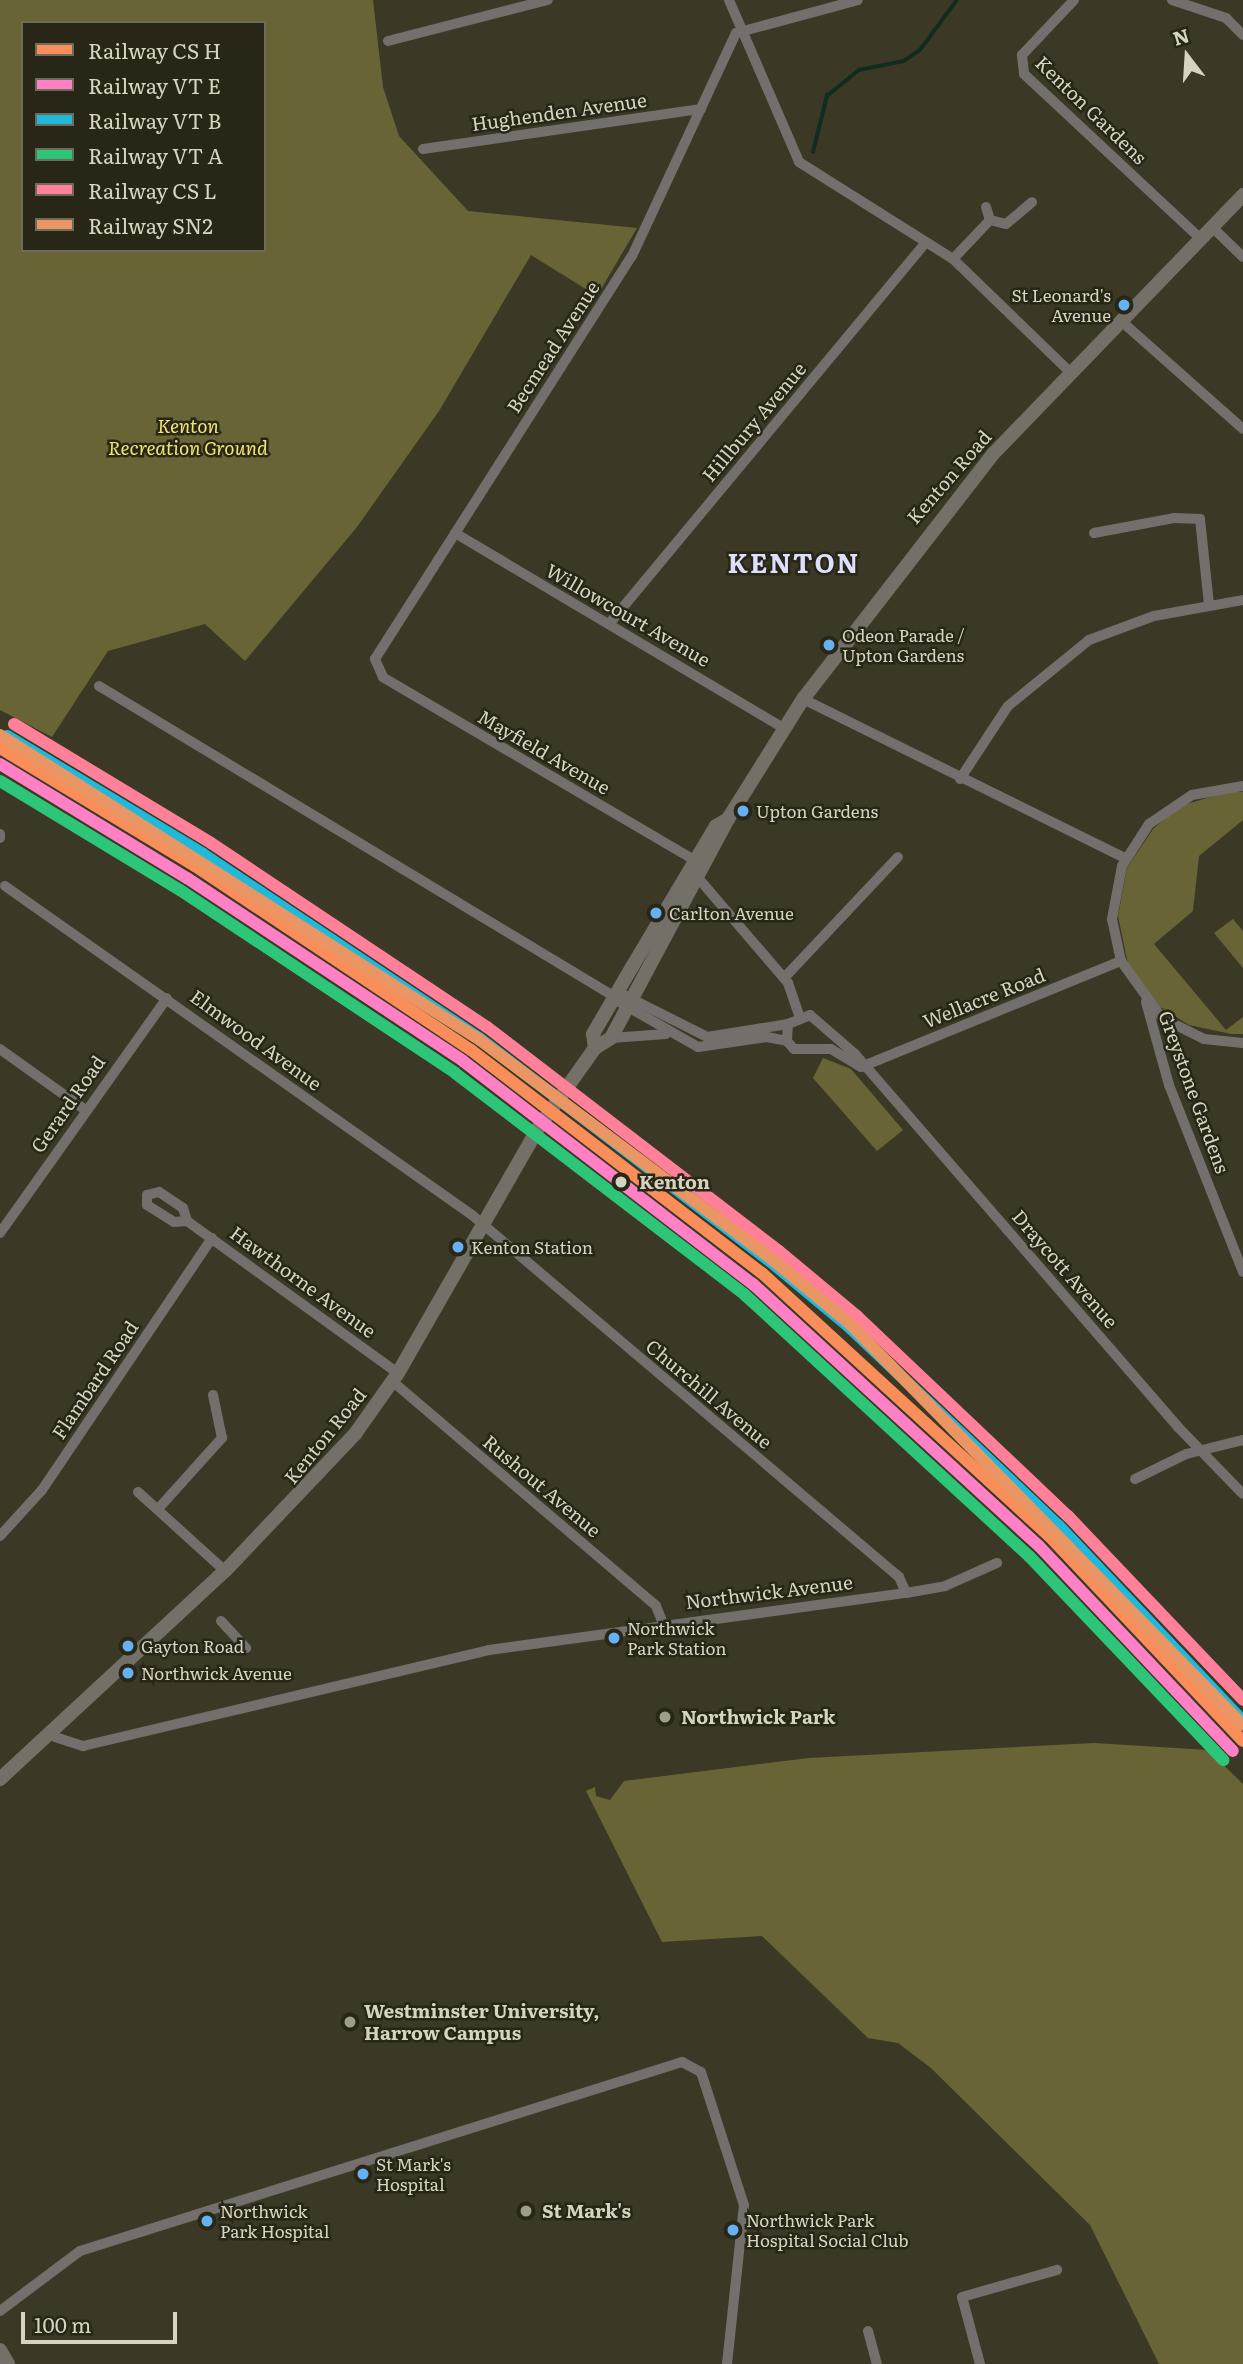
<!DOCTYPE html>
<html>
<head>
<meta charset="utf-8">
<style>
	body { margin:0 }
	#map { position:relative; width:1243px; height:2364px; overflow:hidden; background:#3b3925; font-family:Literata,serif }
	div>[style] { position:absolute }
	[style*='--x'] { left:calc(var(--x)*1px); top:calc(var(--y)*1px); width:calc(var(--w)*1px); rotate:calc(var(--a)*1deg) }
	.green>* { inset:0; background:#696436 }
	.stream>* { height:3.5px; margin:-1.75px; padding:0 1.75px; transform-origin:1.75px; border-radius:1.75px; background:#102b1f }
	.minor>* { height:10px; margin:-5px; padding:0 5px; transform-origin:5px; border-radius:5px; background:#746f6c }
	.major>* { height:14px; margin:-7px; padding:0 7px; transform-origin:7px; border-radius:7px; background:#746f67 }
	.rail-1>* { height:12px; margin:-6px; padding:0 6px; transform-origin:6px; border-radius:6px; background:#fa8e5a }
	.rail-2>* { height:12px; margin:-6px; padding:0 6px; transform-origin:6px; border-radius:6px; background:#ff80c5 }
	.rail-3>* { height:12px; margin:-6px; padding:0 6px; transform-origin:6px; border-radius:6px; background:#20b9da }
	.rail-4>* { height:12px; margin:-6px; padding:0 6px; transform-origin:6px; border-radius:6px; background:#2dc577 }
	.rail-5>* { height:12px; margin:-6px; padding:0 6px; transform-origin:6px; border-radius:6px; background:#ff8098 }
	.rail-6>* { height:12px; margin:-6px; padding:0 6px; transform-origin:6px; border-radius:6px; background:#e99664 }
	.dots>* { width:19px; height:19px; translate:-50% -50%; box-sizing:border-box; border:4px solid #272617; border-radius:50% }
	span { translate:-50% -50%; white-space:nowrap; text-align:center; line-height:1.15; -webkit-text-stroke:5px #272617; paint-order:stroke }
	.bus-label { font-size:17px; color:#d6d4c1 }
	.right { translate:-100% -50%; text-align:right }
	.left { translate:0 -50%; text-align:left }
	.street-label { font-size:19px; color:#d6d4c1 }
	.park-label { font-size:19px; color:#f1e570; font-style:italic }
	.stop-label { font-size:19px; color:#d6d4c1; font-weight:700 }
	.poi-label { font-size:19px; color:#d6d4c1; font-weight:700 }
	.district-label { font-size:26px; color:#dedffc; font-weight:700; letter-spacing:2px }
	.legend { position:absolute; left:21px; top:21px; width:245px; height:231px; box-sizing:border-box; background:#272617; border:2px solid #6d6c5b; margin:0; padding:9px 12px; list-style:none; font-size:21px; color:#d6d4c1 }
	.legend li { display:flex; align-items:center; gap:14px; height:35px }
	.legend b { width:35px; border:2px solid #6d6c5b }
	.north { position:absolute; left:1152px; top:21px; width:70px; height:70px; -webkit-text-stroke:5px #272617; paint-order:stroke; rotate:343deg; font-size:19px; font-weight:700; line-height:28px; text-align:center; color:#d6d4c1 }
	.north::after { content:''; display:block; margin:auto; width:24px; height:32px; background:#d6d4c1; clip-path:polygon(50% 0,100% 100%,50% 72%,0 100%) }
	.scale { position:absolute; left:21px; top:2312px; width:156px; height:32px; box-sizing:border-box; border:4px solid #d6d4c1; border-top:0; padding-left:9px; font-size:21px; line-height:24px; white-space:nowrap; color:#d6d4c1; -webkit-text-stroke:5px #272617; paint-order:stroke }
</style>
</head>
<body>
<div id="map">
	<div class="green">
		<div style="clip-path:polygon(evenodd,0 0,373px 0,383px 87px,399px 136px,468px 211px,637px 228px,597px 296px,531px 255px,439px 411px,357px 527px,245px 661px,205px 624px,108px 651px,52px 737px,0 710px,0 0,23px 23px,264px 23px,264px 250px,23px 250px,23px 23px)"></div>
		<div style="clip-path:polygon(1227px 792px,1243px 792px,1243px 820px,1199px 856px,1193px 911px,1154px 944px,1226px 1030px,1243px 1017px,1243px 1034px,1231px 1034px,1189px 1025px,1157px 1005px,1128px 964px,1118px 916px,1127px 868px,1153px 829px,1180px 806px)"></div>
		<div style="clip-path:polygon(1233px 919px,1243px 931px,1243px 968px,1214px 933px)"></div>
		<div style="clip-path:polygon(823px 1058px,851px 1069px,903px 1130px,877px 1151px,813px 1078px)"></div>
		<div style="clip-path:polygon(1094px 1743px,1208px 1750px,1243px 1784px,1243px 2364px,1159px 2364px,1090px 2225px,931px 2068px,898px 2043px,868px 2038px,762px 1936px,662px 1942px,586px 1791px,595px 1787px,596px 1796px,610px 1800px,624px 1781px,809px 1758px)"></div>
	</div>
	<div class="stream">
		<div style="--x:813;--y:152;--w:58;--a:-76"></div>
		<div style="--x:827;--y:96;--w:41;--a:-39.1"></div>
		<div style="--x:859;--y:70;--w:46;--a:-11.3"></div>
		<div style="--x:904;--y:61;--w:19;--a:-35"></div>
		<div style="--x:920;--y:50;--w:62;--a:-53.5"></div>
	</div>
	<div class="minor">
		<div style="--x:729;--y:0;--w:176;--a:66.6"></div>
		<div style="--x:799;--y:162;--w:182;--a:32.2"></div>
		<div style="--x:953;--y:259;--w:163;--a:44"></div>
		<div style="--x:1074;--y:0;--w:76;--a:133.4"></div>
		<div style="--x:1022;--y:55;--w:19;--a:84"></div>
		<div style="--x:1024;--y:74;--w:242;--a:43"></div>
		<div style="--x:1172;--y:0;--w:57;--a:18.4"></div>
		<div style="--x:1226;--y:18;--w:24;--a:45"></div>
		<div style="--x:388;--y:41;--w:165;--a:-14.4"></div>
		<div style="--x:423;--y:149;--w:281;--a:-8.2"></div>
		<div style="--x:986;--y:207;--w:14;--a:73"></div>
		<div style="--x:990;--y:220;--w:16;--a:14"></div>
		<div style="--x:1006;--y:224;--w:34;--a:-40"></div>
		<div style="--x:1212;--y:227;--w:43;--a:44.1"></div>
		<div style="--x:953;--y:259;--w:54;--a:-46.5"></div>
		<div style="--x:1120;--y:320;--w:164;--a:41.5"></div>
		<div style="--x:455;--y:533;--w:382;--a:30.7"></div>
		<div style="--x:1094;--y:533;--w:81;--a:-10.6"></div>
		<div style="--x:1174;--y:518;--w:26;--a:2"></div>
		<div style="--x:1200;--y:519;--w:85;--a:84"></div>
		<div style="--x:609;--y:624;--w:496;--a:-50.3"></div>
		<div style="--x:99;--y:686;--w:602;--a:31.08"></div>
		<div style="--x:803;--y:699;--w:359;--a:26.3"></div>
		<div style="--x:960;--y:779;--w:87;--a:-56.7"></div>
		<div style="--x:1008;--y:706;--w:104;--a:-39.2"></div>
		<div style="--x:1089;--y:640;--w:69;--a:-20.3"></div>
		<div style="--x:1154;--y:616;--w:90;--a:-10.2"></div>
		<div style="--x:1243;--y:786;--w:52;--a:170"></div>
		<div style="--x:1192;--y:795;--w:52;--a:146"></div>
		<div style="--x:1149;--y:824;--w:50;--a:122.7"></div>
		<div style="--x:1122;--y:866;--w:54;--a:100.7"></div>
		<div style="--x:1112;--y:919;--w:43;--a:77.9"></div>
		<div style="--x:1121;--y:961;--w:70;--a:54.3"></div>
		<div style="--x:1162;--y:1018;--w:47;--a:26.6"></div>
		<div style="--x:1204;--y:1039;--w:39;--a:6"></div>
		<div style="--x:0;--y:834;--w:4;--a:90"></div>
		<div style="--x:696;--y:861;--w:363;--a:-149.6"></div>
		<div style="--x:383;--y:677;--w:20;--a:-114"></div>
		<div style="--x:375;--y:659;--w:478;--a:-57.5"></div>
		<div style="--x:632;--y:256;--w:246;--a:-65"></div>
		<div style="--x:736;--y:33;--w:126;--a:-15.1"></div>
		<div style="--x:699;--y:879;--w:137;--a:49.4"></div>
		<div style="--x:788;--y:983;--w:34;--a:71"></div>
		<div style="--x:5;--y:886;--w:571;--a:35.16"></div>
		<div style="--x:472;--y:1215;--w:560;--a:40.29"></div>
		<div style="--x:899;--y:1577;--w:17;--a:66"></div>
		<div style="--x:784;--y:978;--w:166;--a:-46.7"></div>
		<div style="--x:618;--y:992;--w:100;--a:26.8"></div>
		<div style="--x:707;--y:1037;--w:82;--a:-9.1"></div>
		<div style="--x:614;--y:999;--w:97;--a:29.7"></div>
		<div style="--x:698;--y:1047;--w:70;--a:-8.2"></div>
		<div style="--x:767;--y:1037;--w:20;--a:11"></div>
		<div style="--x:1146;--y:1002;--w:86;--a:74.5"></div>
		<div style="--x:1169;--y:1085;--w:201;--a:68.4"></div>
		<div style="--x:611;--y:1038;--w:55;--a:-4.2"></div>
		<div style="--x:0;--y:1049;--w:103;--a:35.5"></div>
		<div style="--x:861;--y:1067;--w:35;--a:-149"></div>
		<div style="--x:831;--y:1049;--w:37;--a:180"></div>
		<div style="--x:794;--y:1049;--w:11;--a:-131"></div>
		<div style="--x:787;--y:1041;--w:17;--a:-87"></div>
		<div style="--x:788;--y:1024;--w:24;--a:-22"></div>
		<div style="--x:810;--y:1015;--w:60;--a:40.9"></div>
		<div style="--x:855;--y:1054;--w:493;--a:49.1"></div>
		<div style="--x:1178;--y:1427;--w:93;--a:45.9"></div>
		<div style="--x:861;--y:1067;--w:281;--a:-22.2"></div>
		<div style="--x:187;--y:1221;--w:14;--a:-107"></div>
		<div style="--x:183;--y:1208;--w:29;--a:-146"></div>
		<div style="--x:159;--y:1192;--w:12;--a:166"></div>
		<div style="--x:147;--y:1195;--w:10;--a:90"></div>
		<div style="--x:147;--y:1205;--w:32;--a:32"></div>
		<div style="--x:174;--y:1222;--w:13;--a:-4"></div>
		<div style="--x:187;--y:1221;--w:260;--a:35.8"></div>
		<div style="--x:0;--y:1233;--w:288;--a:-54.6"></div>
		<div style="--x:392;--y:1381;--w:347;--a:40.4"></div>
		<div style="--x:656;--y:1606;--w:18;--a:68"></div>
		<div style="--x:1135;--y:1479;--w:57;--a:-26.1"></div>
		<div style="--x:1186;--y:1454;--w:59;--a:-13.8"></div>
		<div style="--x:138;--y:1492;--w:118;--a:42.2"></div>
		<div style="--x:158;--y:1509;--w:96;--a:-48"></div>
		<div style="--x:222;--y:1438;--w:44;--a:-101.8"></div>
		<div style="--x:0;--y:1536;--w:62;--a:-47.6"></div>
		<div style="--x:42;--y:1490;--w:304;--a:-56"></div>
		<div style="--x:221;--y:1621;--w:37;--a:47"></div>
		<div style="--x:52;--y:1736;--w:33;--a:18"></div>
		<div style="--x:83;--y:1746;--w:417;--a:-13.3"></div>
		<div style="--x:489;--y:1650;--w:421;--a:-7.8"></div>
		<div style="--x:906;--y:1593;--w:40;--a:-10"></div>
		<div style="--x:945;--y:1586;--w:57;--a:-23.9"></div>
		<div style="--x:0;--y:2311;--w:100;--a:-36.9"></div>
		<div style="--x:80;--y:2251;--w:631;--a:-17.43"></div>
		<div style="--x:682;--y:2062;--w:21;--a:28"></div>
		<div style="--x:701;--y:2072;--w:140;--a:72.1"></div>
		<div style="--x:744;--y:2205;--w:160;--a:96.1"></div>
		<div style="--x:868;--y:2331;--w:34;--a:75"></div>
		<div style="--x:980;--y:2364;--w:69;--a:-105"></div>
		<div style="--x:962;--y:2297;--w:99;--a:-15.9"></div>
	</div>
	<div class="major">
		<div style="--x:595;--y:1048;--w:14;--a:-98"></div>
		<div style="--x:593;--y:1034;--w:78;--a:-59.8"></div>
		<div style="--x:632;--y:967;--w:164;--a:-59.2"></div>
		<div style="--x:716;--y:826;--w:14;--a:-30"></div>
		<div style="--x:0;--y:1779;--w:306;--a:-42.8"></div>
		<div style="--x:225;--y:1571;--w:189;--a:-46.5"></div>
		<div style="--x:355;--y:1434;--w:75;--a:-54.8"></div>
		<div style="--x:398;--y:1373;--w:284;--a:-60.2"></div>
		<div style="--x:539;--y:1127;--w:97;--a:-54.7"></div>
		<div style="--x:595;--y:1048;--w:19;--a:-32"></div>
		<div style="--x:611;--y:1038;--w:248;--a:-61.9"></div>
		<div style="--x:728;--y:819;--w:142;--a:-58"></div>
		<div style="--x:803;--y:699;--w:311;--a:-52.2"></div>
		<div style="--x:994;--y:453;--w:359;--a:-46"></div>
		<div style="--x:0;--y:2350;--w:16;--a:60"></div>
	</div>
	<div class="rail-1">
		<div style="--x:0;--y:748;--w:228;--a:31.2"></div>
		<div style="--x:195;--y:866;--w:332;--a:33.7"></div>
		<div style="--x:471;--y:1050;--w:367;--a:37.5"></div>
		<div style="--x:762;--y:1273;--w:389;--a:42.5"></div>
		<div style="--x:1049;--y:1536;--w:282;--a:46.6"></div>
	</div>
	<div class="rail-2">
		<div style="--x:0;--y:764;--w:219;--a:31.4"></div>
		<div style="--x:187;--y:878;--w:331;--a:33.5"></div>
		<div style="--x:463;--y:1061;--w:366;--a:37.6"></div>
		<div style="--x:753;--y:1284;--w:388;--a:42.5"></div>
		<div style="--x:1039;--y:1546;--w:282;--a:46.6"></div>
	</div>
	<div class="rail-3">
		<div style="--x:7;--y:736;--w:229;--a:31"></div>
		<div style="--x:203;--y:854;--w:332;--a:33.7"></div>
		<div style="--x:479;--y:1038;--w:368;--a:37.5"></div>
		<div style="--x:771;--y:1262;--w:100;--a:39.7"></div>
		<div style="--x:848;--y:1326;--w:291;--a:43.5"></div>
		<div style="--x:1059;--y:1526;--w:268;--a:46.7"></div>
	</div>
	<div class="rail-4">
		<div style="--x:0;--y:781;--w:210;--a:31.2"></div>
		<div style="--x:180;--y:890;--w:330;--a:33.6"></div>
		<div style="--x:455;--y:1073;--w:365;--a:37.4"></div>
		<div style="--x:745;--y:1295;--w:386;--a:42.6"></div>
		<div style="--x:1029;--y:1556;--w:282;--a:46.4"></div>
	</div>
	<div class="rail-5">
		<div style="--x:14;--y:724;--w:230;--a:31.1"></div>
		<div style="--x:211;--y:843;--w:332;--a:33.7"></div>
		<div style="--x:487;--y:1027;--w:368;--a:37.5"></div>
		<div style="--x:779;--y:1251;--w:102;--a:39.8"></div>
		<div style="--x:857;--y:1316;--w:291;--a:43.5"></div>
		<div style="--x:1068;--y:1516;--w:254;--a:46.4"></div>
	</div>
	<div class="rail-6">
		<div style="--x:0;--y:735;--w:569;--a:32.43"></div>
		<div style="--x:480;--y:1040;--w:368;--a:36.9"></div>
		<div style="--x:774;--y:1261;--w:99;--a:39.7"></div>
		<div style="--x:850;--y:1324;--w:561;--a:45.58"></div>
	</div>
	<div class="dots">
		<div style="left:1124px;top:305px;background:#66b1f2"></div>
		<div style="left:829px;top:645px;background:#66b1f2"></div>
		<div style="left:743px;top:811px;background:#66b1f2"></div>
		<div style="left:656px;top:913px;background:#66b1f2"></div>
		<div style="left:621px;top:1182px;background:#d6d4c1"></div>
		<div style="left:458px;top:1247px;background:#66b1f2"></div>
		<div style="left:614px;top:1638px;background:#66b1f2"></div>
		<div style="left:128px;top:1646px;background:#66b1f2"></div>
		<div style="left:128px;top:1673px;background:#66b1f2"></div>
		<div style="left:665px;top:1717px;background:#a09e8a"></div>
		<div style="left:350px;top:2022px;background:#a09e8a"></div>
		<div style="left:363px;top:2174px;background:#66b1f2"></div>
		<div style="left:526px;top:2211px;background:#a09e8a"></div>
		<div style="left:207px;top:2221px;background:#66b1f2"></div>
		<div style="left:733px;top:2230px;background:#66b1f2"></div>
	</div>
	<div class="bus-label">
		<span class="right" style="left:1111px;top:305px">St Leonard's<br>Avenue</span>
		<span class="left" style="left:842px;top:645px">Odeon Parade /<br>Upton Gardens</span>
		<span class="left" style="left:756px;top:811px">Upton Gardens</span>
		<span class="left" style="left:669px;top:913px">Carlton Avenue</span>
		<span class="left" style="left:471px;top:1247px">Kenton Station</span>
		<span class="left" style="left:627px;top:1638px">Northwick<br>Park Station</span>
		<span class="left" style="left:141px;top:1646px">Gayton Road</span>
		<span class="left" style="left:141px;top:1673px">Northwick Avenue</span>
		<span class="left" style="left:376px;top:2174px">St Mark's<br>Hospital</span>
		<span class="left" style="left:220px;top:2221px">Northwick<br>Park Hospital</span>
		<span class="left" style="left:746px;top:2230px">Northwick Park<br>Hospital Social Club</span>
	</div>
	<div class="street-label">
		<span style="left:1091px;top:110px;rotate:44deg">Kenton Gardens</span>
		<span style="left:559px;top:112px;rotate:-8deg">Hughenden Avenue</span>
		<span style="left:553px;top:347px;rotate:-57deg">Becmead Avenue</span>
		<span style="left:754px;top:422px;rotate:-50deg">Hillbury Avenue</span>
		<span style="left:949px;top:477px;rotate:-49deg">Kenton Road</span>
		<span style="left:628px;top:615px;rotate:30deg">Willowcourt Avenue</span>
		<span style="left:544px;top:752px;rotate:30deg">Mayfield Avenue</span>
		<span style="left:984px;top:998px;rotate:-22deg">Wellacre Road</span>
		<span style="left:256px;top:1040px;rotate:36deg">Elmwood Avenue</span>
		<span style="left:1194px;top:1092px;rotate:70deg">Greystone Gardens</span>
		<span style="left:68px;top:1104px;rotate:-55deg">Gerard Road</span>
		<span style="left:1065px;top:1269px;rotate:49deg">Draycott Avenue</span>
		<span style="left:303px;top:1282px;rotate:36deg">Hawthorne Avenue</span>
		<span style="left:95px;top:1380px;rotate:-56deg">Flambard Road</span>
		<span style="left:709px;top:1394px;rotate:40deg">Churchill Avenue</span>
		<span style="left:325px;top:1436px;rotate:-51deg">Kenton Road</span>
		<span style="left:542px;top:1486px;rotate:40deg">Rushout Avenue</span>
		<span style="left:769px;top:1592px;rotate:-7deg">Northwick Avenue</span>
	</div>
	<div class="park-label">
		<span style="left:188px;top:437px">Kenton<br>Recreation Ground</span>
	</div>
	<div class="stop-label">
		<span class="left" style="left:639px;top:1182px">Kenton</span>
	</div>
	<div class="poi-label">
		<span class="left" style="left:681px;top:1717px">Northwick Park</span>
		<span class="left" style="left:364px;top:2022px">Westminster University,<br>Harrow Campus</span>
		<span class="left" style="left:542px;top:2211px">St Mark's</span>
	</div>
	<div class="district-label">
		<span style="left:794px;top:562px">KENTON</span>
	</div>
	<ul class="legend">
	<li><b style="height:9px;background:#fa8e5a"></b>Railway CS H</li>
	<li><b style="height:9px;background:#ff80c5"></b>Railway VT E</li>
	<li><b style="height:9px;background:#20b9da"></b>Railway VT B</li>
	<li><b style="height:9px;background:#2dc577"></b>Railway VT A</li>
	<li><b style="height:9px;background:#ff8098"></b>Railway CS L</li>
	<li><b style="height:9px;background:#e99664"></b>Railway SN2</li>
	</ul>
	<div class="north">N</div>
	<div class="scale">100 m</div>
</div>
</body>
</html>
